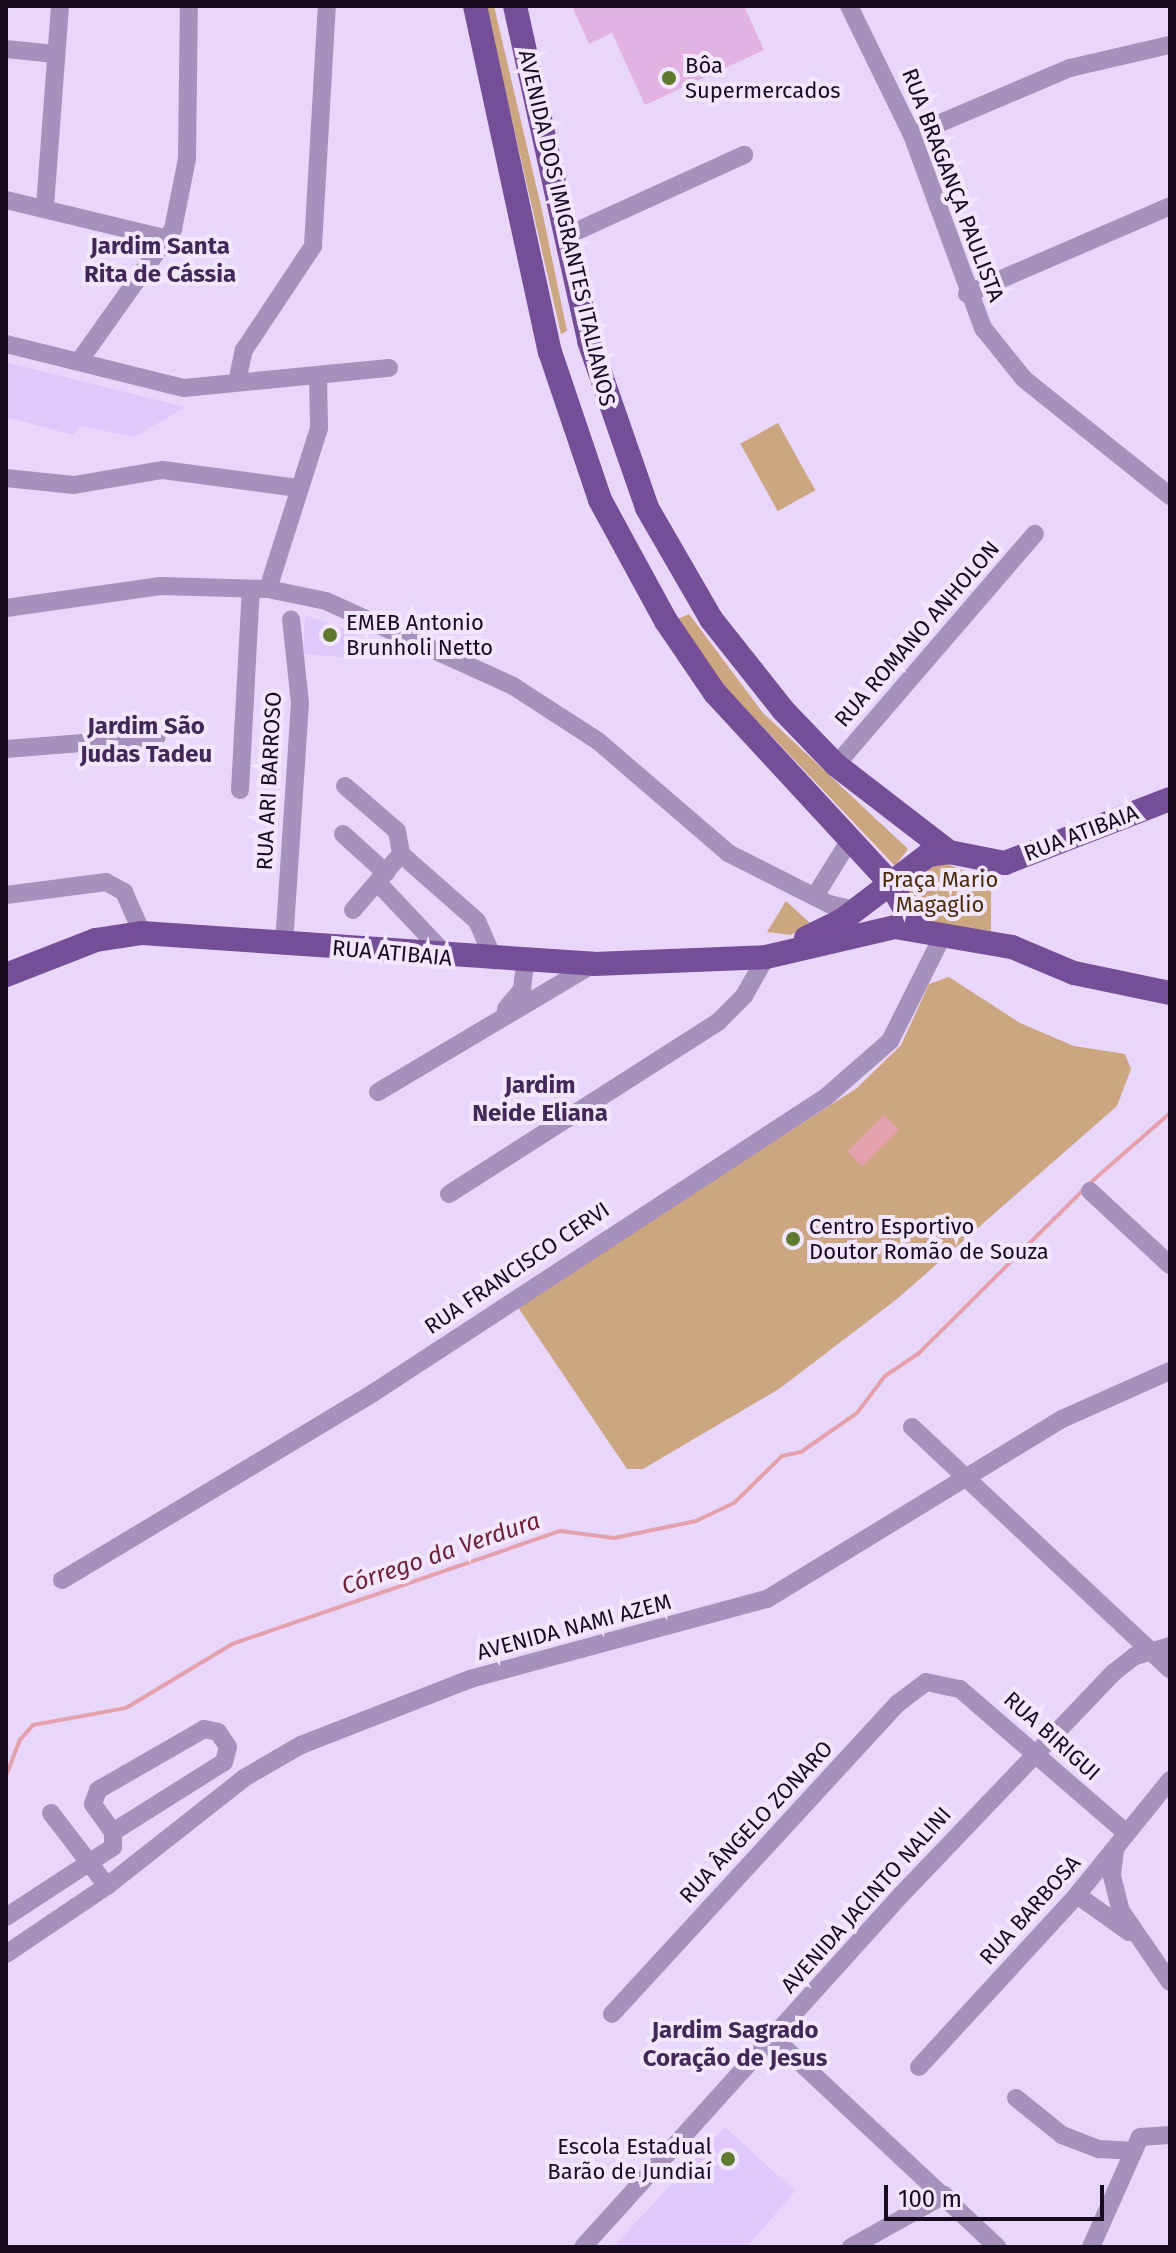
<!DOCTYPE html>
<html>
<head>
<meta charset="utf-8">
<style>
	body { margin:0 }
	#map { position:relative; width:1176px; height:2253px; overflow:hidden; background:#e8d7fa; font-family:"Fira Sans",sans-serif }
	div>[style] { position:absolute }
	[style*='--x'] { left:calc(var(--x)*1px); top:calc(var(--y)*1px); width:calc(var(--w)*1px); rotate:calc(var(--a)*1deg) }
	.built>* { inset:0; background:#e1c8fc }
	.green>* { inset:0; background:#cca680; transform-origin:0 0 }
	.water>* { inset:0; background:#e5a0ad; transform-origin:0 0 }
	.stream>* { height:4px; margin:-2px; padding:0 2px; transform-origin:2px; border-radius:2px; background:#e5a0ad }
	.building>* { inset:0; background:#e2b2e2 }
	.minor>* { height:18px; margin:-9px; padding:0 9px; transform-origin:9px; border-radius:9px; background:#a591bb }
	.major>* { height:24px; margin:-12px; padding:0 12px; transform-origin:12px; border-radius:12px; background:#754e98 }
	.dots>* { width:22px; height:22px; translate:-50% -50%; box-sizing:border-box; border:4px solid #f2e7ff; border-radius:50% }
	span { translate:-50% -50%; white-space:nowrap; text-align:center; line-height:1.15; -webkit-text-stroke:8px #f2e7ff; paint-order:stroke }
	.poi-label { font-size:22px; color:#160b1f }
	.left { translate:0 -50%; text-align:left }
	.right { translate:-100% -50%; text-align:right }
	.street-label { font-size:22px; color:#160b1f }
	.park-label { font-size:22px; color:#4a2b04 }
	.neighbourhood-label { font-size:24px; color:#412857; font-weight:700 }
	.water-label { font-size:24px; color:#6f2037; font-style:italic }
	.frame { position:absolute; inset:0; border:8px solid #160b1f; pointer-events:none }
	.scale { position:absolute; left:884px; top:2185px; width:220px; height:36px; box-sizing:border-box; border:4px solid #160b1f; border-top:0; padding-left:10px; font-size:24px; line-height:28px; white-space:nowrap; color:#160b1f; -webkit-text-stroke:6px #f2e7ff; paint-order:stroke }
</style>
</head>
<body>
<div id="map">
	<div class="built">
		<div style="clip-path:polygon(6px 362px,186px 407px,134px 437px,81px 426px,73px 435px,6px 417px)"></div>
		<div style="clip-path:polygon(305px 615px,358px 633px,353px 658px,303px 654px)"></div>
		<div style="clip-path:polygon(725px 2127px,795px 2191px,747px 2247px,613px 2247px)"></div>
	</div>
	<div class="green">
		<div style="clip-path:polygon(486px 6px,494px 6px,543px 215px,567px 331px,561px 334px)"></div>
		<div style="left:778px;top:423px;width:77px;height:43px;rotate:61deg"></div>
		<div style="clip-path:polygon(689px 614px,763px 713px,908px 849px,895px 866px,727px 689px,675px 620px)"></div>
		<div style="clip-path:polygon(940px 861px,991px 882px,991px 931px,915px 921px,904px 885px)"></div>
		<div style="clip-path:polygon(786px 901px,810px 923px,791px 935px,767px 932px)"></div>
		<div style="clip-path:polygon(949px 977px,1020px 1023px,1074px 1046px,1125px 1054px,1131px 1069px,1117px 1106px,897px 1299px,779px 1389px,643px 1469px,627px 1469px,517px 1306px,857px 1088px,901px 1045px,929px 984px)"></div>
	</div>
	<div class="water">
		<div style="left:884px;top:1115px;width:21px;height:52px;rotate:45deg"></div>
	</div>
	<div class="stream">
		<div style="--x:1090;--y:1183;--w:106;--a:-41.2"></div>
		<div style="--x:6;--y:1776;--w:39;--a:-69"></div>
		<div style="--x:20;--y:1740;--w:20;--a:-49"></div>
		<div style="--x:33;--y:1725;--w:95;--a:-10.4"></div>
		<div style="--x:126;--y:1708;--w:124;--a:-31.1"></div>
		<div style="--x:232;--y:1644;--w:348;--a:-19"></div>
		<div style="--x:561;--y:1531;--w:53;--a:7.5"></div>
		<div style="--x:614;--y:1538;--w:84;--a:-11.7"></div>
		<div style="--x:696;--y:1521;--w:42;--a:-25.3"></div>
		<div style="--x:734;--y:1503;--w:67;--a:-44.4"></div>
		<div style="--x:782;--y:1456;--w:19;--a:-12"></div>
		<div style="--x:801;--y:1452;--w:68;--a:-34.9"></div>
		<div style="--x:857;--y:1413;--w:46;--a:-52.9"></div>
		<div style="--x:885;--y:1376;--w:40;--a:-34"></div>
		<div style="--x:918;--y:1354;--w:233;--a:-44.8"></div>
	</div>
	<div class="building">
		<div style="clip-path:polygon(572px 6px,744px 6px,764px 50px,645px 105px,612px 33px,589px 44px)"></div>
	</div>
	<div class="minor">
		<div style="--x:849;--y:6;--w:144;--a:64"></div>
		<div style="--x:912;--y:135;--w:206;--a:69.8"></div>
		<div style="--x:983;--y:328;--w:65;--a:51.2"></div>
		<div style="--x:1024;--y:379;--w:187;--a:38.7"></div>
		<div style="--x:6;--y:49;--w:49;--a:5.8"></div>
		<div style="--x:912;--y:135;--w:172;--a:-23"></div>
		<div style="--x:1070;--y:68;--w:103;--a:-13"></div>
		<div style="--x:6;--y:200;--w:167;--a:13.5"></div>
		<div style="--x:45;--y:206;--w:201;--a:-85.7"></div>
		<div style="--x:566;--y:236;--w:196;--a:-24.5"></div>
		<div style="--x:967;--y:294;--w:221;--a:-23.4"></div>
		<div style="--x:6;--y:344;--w:183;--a:13.9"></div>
		<div style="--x:184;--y:388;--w:206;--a:-5.6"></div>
		<div style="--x:80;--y:360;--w:161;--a:-54.6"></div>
		<div style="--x:173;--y:229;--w:71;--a:-78.7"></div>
		<div style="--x:187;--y:159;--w:153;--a:-89.3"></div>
		<div style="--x:237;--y:382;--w:33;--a:-78"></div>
		<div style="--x:244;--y:350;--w:125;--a:-56.4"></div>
		<div style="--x:313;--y:246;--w:240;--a:-86.7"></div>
		<div style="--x:6;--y:478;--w:68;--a:5.9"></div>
		<div style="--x:74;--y:485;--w:90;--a:-9.6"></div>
		<div style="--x:163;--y:470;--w:136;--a:7.6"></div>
		<div style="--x:268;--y:589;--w:169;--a:-72.4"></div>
		<div style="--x:319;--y:428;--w:52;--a:-91.1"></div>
		<div style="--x:6;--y:608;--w:156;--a:-8.1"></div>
		<div style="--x:160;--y:586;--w:108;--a:1.6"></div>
		<div style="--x:268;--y:589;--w:59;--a:11.7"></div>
		<div style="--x:326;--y:601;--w:205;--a:24.4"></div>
		<div style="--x:513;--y:686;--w:101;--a:32.9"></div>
		<div style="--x:598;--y:741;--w:172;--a:40.7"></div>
		<div style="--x:728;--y:853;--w:113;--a:26.8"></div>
		<div style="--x:829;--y:904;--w:28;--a:13"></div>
		<div style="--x:6;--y:749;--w:151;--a:-4.5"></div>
		<div style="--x:836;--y:765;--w:305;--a:-49.3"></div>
		<div style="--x:345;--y:786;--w:69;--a:40.9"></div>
		<div style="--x:397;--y:831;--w:23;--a:80"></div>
		<div style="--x:401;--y:854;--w:101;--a:41.4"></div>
		<div style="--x:477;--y:921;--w:43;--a:66.4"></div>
		<div style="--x:240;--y:790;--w:201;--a:-86.9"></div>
		<div style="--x:343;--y:834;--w:58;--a:42.2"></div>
		<div style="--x:378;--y:883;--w:103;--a:46.6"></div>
		<div style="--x:6;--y:895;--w:101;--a:-7.4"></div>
		<div style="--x:106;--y:882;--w:21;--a:29"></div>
		<div style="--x:124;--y:892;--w:45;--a:66.3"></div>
		<div style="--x:815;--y:896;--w:68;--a:-58.2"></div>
		<div style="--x:353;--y:910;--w:74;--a:-49.4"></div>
		<div style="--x:284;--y:944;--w:242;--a:-86.2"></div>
		<div style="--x:300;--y:703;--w:84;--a:-96.1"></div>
		<div style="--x:506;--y:1009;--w:26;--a:-51"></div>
		<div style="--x:522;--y:989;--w:25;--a:-83"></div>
		<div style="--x:378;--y:1092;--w:251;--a:-30.7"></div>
		<div style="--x:1090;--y:1191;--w:109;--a:42.8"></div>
		<div style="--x:449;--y:1194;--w:321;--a:-32.6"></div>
		<div style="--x:719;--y:1021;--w:35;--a:-45"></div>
		<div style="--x:744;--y:996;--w:45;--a:-60.6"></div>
		<div style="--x:912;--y:1427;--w:354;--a:43.2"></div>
		<div style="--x:62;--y:1580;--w:363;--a:-31"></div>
		<div style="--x:373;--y:1393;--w:541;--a:-33.16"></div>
		<div style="--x:826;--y:1097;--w:85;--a:-41.2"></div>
		<div style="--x:890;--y:1041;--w:114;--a:-63.4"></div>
		<div style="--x:51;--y:1813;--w:92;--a:52.5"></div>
		<div style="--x:1115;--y:1850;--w:26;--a:97"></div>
		<div style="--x:1112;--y:1876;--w:36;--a:76"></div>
		<div style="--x:1121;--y:1911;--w:86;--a:55.4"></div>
		<div style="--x:1077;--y:1895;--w:64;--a:35.4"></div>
		<div style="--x:6;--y:1917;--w:128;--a:-33.2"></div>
		<div style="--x:113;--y:1847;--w:15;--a:-90"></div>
		<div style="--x:113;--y:1832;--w:34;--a:-126"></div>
		<div style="--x:93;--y:1804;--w:15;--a:-70"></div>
		<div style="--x:98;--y:1790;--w:122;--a:-29.9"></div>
		<div style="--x:204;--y:1729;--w:14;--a:12"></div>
		<div style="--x:218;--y:1732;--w:18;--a:56"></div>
		<div style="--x:228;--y:1747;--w:16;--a:105"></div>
		<div style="--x:224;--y:1762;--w:131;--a:147.8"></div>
		<div style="--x:6;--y:1954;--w:122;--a:-34"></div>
		<div style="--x:107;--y:1886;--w:174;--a:-38.2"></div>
		<div style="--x:244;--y:1778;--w:66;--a:-30.1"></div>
		<div style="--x:301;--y:1745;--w:181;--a:-21.3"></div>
		<div style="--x:470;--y:1679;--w:308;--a:-15.1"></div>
		<div style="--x:767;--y:1599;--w:346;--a:-31.4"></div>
		<div style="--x:1062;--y:1419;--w:118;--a:-24"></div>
		<div style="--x:612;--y:2014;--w:421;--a:-47.4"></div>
		<div style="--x:897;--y:1704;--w:36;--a:-37"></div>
		<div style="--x:926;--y:1682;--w:35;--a:12"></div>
		<div style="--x:960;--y:1689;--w:216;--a:40.9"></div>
		<div style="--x:774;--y:2038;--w:306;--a:43.1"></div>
		<div style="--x:919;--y:2067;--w:234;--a:-47.4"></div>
		<div style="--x:1077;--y:1895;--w:148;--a:-51"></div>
		<div style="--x:1016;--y:2098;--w:59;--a:38.8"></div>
		<div style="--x:1062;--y:2135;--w:40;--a:21"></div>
		<div style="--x:1099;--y:2149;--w:33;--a:3"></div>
		<div style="--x:583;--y:2247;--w:474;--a:-47.9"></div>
		<div style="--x:901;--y:1895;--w:307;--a:-46.3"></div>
		<div style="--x:1113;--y:1673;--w:28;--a:-38"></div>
		<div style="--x:1135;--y:1656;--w:36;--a:-16"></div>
		<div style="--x:851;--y:2247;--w:107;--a:-29.2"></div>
		<div style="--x:1091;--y:2247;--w:120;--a:-66"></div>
		<div style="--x:1140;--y:2137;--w:30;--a:-4"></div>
	</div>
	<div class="major">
		<div style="--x:475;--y:6;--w:354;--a:77.8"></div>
		<div style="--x:550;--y:352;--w:156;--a:71.3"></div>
		<div style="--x:600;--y:500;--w:138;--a:61.4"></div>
		<div style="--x:666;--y:621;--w:87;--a:55.8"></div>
		<div style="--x:715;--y:693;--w:260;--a:47.3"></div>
		<div style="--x:891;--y:884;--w:50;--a:61.4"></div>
		<div style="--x:515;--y:6;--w:343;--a:77.5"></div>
		<div style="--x:589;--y:341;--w:177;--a:70.8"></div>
		<div style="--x:647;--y:508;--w:128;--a:60"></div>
		<div style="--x:711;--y:619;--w:116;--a:51.6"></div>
		<div style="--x:783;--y:710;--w:76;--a:46.1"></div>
		<div style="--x:836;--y:765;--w:143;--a:37.6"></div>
		<div style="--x:806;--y:938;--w:39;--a:-26"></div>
		<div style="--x:841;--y:921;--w:109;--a:-37.2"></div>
		<div style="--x:928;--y:855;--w:21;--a:-8"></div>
		<div style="--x:949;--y:852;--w:57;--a:11.1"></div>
		<div style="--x:1005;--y:863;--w:177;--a:-21.2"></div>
		<div style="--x:6;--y:975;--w:97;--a:-21.3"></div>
		<div style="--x:96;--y:940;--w:47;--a:-8.7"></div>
		<div style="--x:142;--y:933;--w:453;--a:3.9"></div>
		<div style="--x:594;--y:964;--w:172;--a:-2.3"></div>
		<div style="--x:766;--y:957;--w:132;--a:-13.1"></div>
		<div style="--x:895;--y:927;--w:119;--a:9.7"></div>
		<div style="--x:1012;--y:947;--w:67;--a:22.8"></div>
		<div style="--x:1074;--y:973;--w:98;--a:11.8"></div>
	</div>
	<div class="dots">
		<div style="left:669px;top:78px;background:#5e7a2e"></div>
		<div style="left:330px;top:635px;background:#5e7a2e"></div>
		<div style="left:793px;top:1239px;background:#5e7a2e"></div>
		<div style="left:728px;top:2159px;background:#5e7a2e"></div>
	</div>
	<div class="poi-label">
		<span class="left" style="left:685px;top:78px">Bôa<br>Supermercados</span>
		<span class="left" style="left:346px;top:635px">EMEB Antonio<br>Brunholi Netto</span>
		<span class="left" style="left:809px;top:1239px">Centro Esportivo<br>Doutor Romão de Souza</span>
		<span class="right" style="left:712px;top:2159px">Escola Estadual<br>Barão de Jundiaí</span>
	</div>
	<div class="street-label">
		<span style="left:953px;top:185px;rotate:69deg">RUA BRAGANÇA PAULISTA</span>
		<span style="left:567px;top:228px;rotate:77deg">AVENIDA DOS IMIGRANTES ITALIANOS</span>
		<span style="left:917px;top:634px;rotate:-49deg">RUA ROMANO ANHOLON</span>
		<span style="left:269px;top:781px;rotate:-87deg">RUA ARI BARROSO</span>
		<span style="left:1081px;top:833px;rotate:-21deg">RUA ATIBAIA</span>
		<span style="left:392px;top:953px;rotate:5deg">RUA ATIBAIA</span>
		<span style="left:517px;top:1268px;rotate:-34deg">RUA FRANCISCO CERVI</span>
		<span style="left:574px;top:1627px;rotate:-15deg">AVENIDA NAMI AZEM</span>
		<span style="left:1052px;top:1736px;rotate:42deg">RUA BIRIGUI</span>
		<span style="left:756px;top:1822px;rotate:-47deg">RUA ÂNGELO ZONARO</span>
		<span style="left:866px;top:1900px;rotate:-48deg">AVENIDA JACINTO NALINI</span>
		<span style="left:1030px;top:1910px;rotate:-48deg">RUA BARBOSA</span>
	</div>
	<div class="park-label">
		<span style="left:940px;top:892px">Praça Mario<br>Magaglio</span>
	</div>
	<div class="neighbourhood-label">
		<span style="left:160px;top:261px">Jardim Santa<br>Rita de Cássia</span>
		<span style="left:146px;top:741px">Jardim São<br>Judas Tadeu</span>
		<span style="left:540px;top:1100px">Jardim<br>Neide Eliana</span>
		<span style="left:735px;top:2045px">Jardim Sagrado<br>Coração de Jesus</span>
	</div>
	<div class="water-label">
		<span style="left:441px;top:1554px;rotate:-19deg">Córrego da Verdura</span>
	</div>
	<div class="frame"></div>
	<div class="scale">100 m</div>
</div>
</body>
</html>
